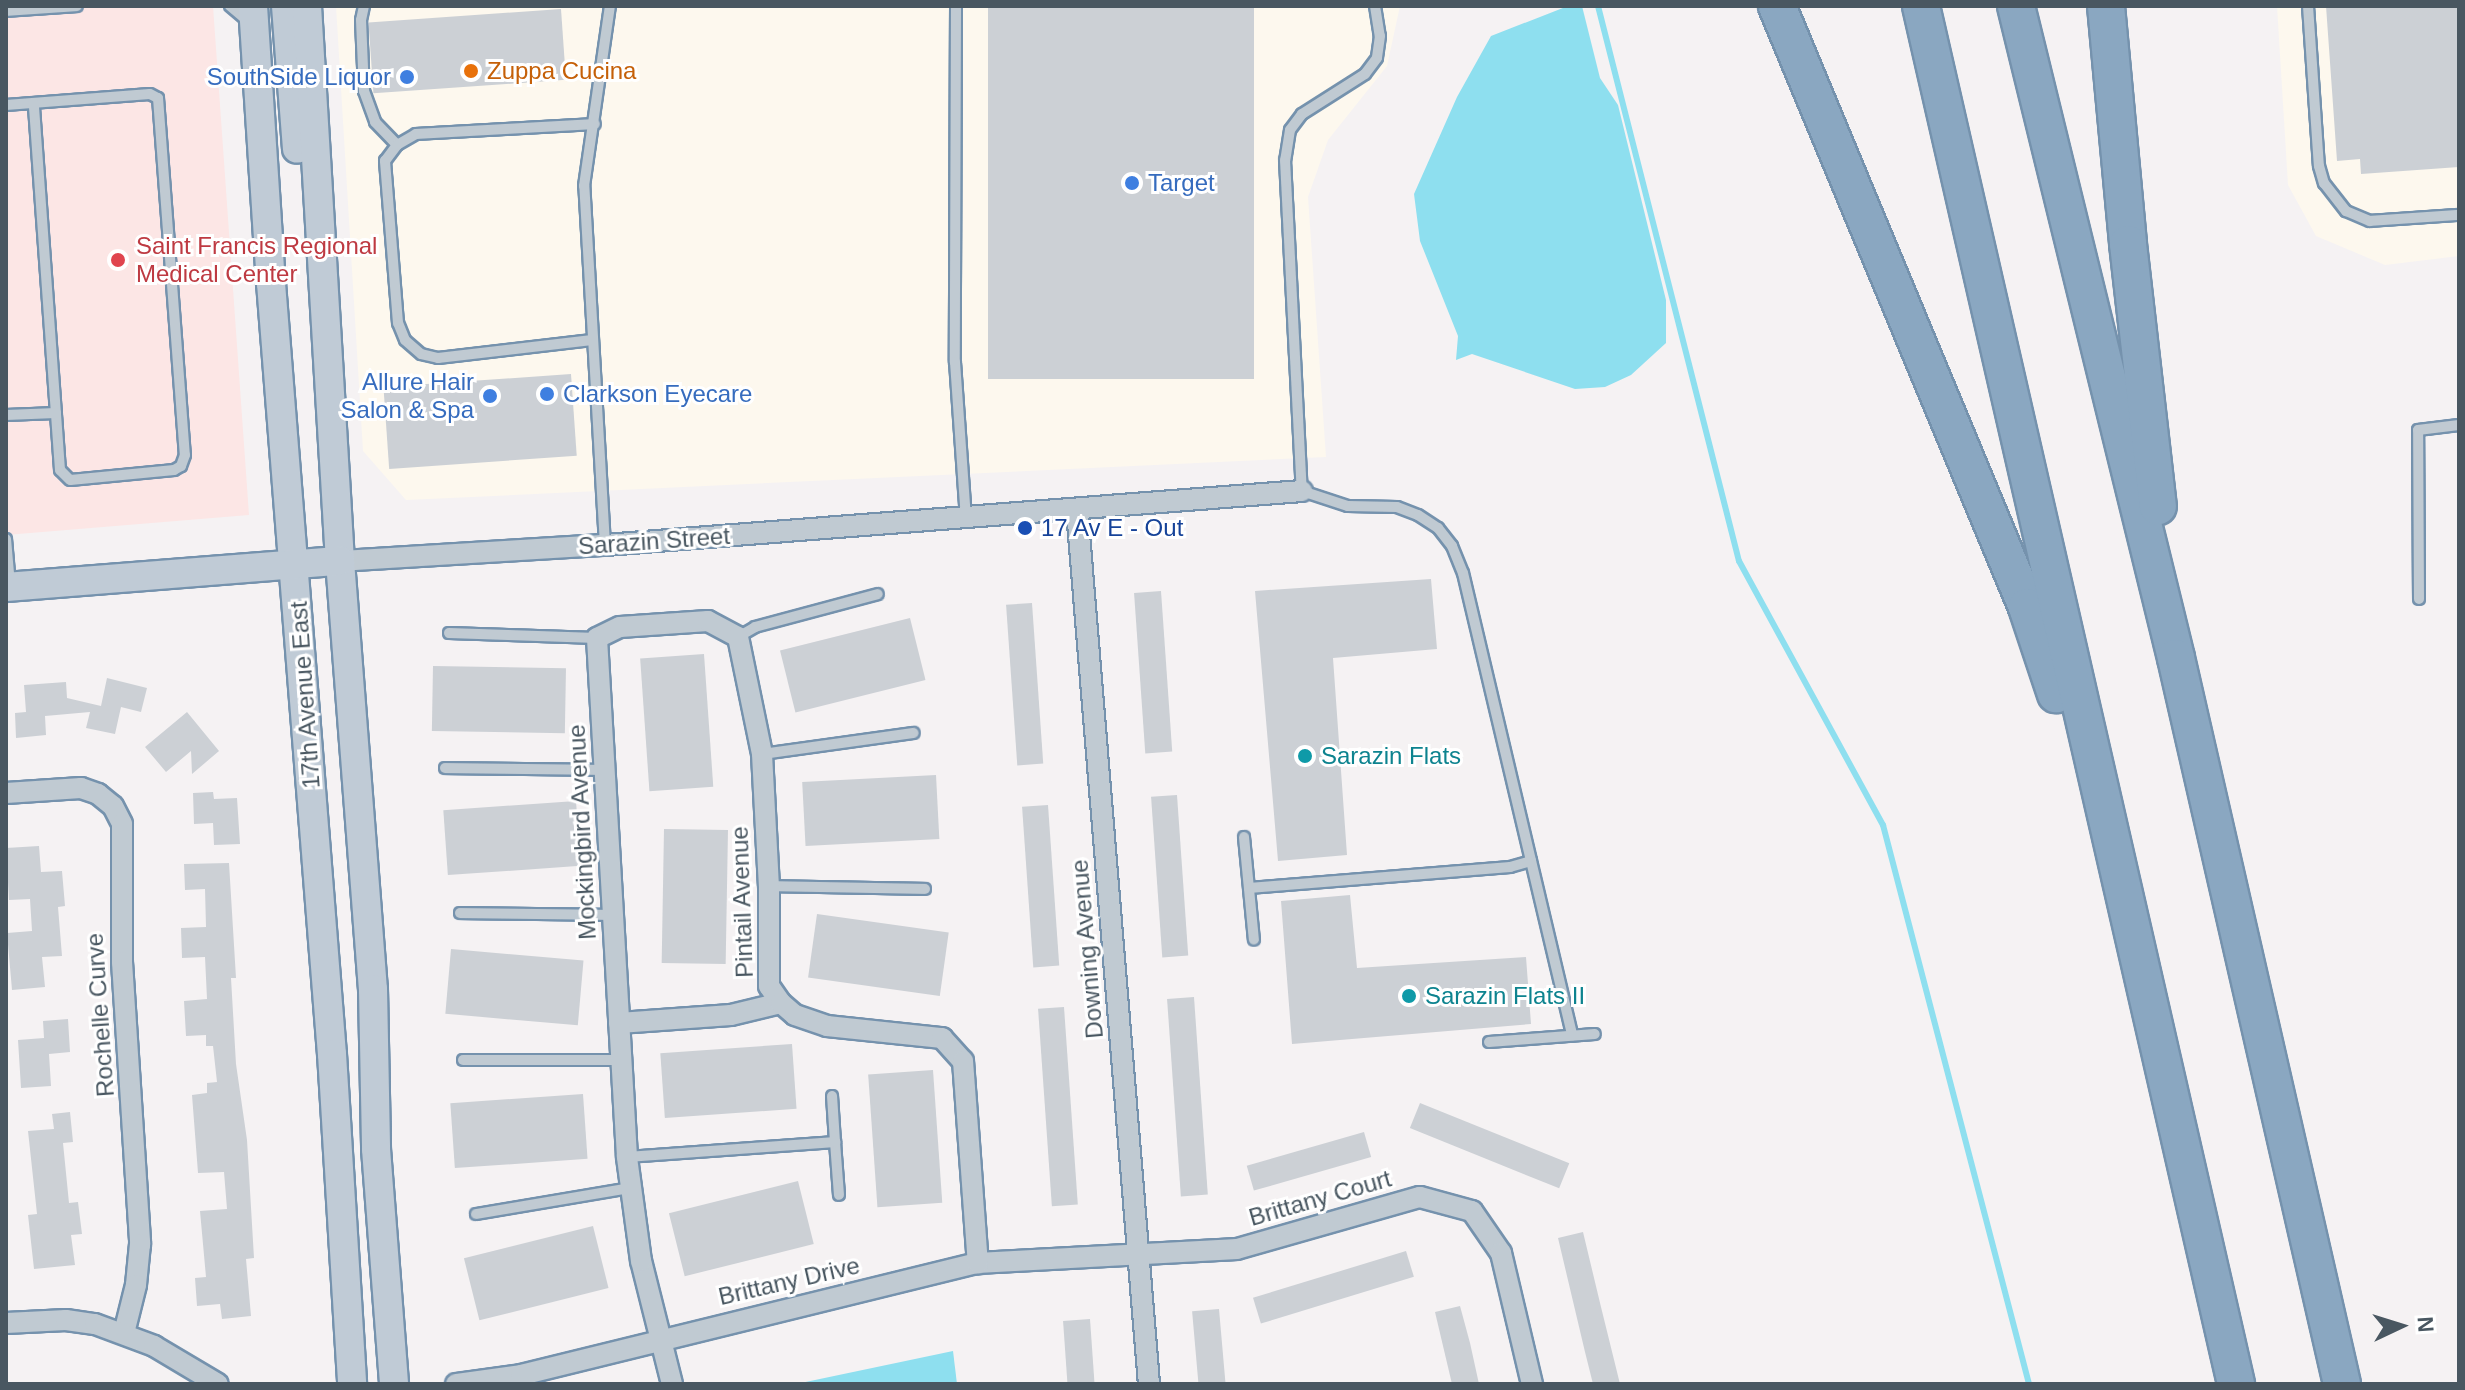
<!DOCTYPE html>
<html>
<head>
<meta charset="utf-8">
<style>
	body { margin:0 }
	#map { position:relative; width:2465px; height:1390px; overflow:hidden; background:#f5f2f3; font-family:Arial,sans-serif }
	div>[style] { position:absolute }
	[style*='--x'] { left:calc(var(--x)*1px); top:calc(var(--y)*1px); width:calc(var(--w)*1px); rotate:calc(var(--a)*1deg) }
	.commercial>* { inset:0; background:#fdf8ee }
	.medical>* { inset:0; background:#fce6e5 }
	.water>* { inset:0; background:#8edfef }
	.stream>* { height:6px; margin:-3px; padding:0 3px; transform-origin:3px; border-radius:3px; background:#8edfef }
	.building>* { inset:0; background:#ccd0d5; transform-origin:0 0 }
	.roads { filter:drop-shadow(2px 0 #7592ad) drop-shadow(-2px 0 #7592ad) drop-shadow(0 2px #7592ad) drop-shadow(0 -2px #7592ad) }
	.lane>* { height:10px; margin:-5px; padding:0 5px; transform-origin:5px; border-radius:5px; background:#c0cad2 }
	.street>* { height:20px; margin:-10px; padding:0 10px; transform-origin:10px; border-radius:10px; background:#c0cad2 }
	.secondary>* { height:28px; margin:-14px; padding:0 14px; transform-origin:14px; border-radius:14px; background:#c0cbd6 }
	.highway>* { height:36px; margin:-18px; padding:0 18px; transform-origin:18px; border-radius:18px; background:#8aa7c1 }
	.dots>* { width:22px; height:22px; translate:-50% -50%; box-sizing:border-box; border:4px solid #fff; border-radius:50% }
	span { translate:-50% -50%; white-space:nowrap; text-align:center; line-height:1.15; -webkit-text-stroke:6px #fff; paint-order:stroke }
	.food-label { font-size:24px; color:#c56008 }
	.left { translate:0 -50%; text-align:left }
	.shop-label { font-size:24px; color:#366cbe }
	.right { translate:-100% -50%; text-align:right }
	.health-label { font-size:24px; color:#be3a42 }
	.transit-label { font-size:24px; color:#164399 }
	.street-label { font-size:24px; color:#495761 }
	.culture-label { font-size:24px; color:#0d838f }
	.frame { position:absolute; inset:0; border:8px solid #495761; pointer-events:none }
	.north { position:absolute; left:2361px; top:1286px; width:80px; height:80px; -webkit-text-stroke:6px #fff; paint-order:stroke; rotate:86deg; font-size:22px; font-weight:700; line-height:32px; text-align:center; color:#495761 }
	.north::after { content:''; display:block; margin:auto; width:28px; height:36px; background:#495761; clip-path:polygon(50% 0,100% 100%,50% 72%,0 100%) }
</style>
</head>
<body>
<div id="map">
	<div class="commercial">
		<div style="clip-path:polygon(336px 6px,1400px 6px,1387px 66px,1328px 140px,1308px 197px,1326px 457px,406px 500px,363px 451px)"></div>
		<div style="clip-path:polygon(2277px 6px,2459px 6px,2459px 256px,2385px 265px,2316px 236px,2288px 185px)"></div>
	</div>
	<div class="medical">
		<div style="clip-path:polygon(6px 6px,213px 6px,249px 515px,6px 535px)"></div>
	</div>
	<div class="water">
		<div style="clip-path:polygon(1568px 6px,1582px 6px,1600px 78px,1618px 105px,1666px 300px,1666px 343px,1631px 375px,1605px 387px,1575px 389px,1472px 354px,1456px 360px,1458px 336px,1420px 241px,1414px 194px,1457px 97px,1491px 36px)"></div>
		<div style="clip-path:polygon(953px 1351px,957px 1384px,796px 1384px)"></div>
	</div>
	<div class="stream">
		<div style="--x:1598;--y:6;--w:573;--a:75.75"></div>
		<div style="--x:1739;--y:561;--w:301;--a:61.4"></div>
		<div style="--x:1883;--y:825;--w:578;--a:75.36"></div>
	</div>
	<div class="building">
		<div style="left:988px;top:6px;width:266px;height:373px"></div>
		<div style="clip-path:polygon(2326px 6px,2459px 6px,2459px 167px,2361px 174px,2360px 159px,2337px 161px)"></div>
		<div style="left:561px;top:9px;width:71px;height:193px;rotate:86deg"></div>
		<div style="left:571px;top:374px;width:82px;height:188px;rotate:86deg"></div>
		<div style="clip-path:polygon(1431px 579px,1437px 649px,1333px 658px,1347px 855px,1278px 861px,1255px 591px)"></div>
		<div style="left:1161px;top:591px;width:161px;height:27px;rotate:86deg"></div>
		<div style="left:1032px;top:603px;width:161px;height:26px;rotate:86deg"></div>
		<div style="left:910px;top:618px;width:64px;height:134px;rotate:76deg"></div>
		<div style="left:704px;top:654px;width:133px;height:64px;rotate:86deg"></div>
		<div style="left:433px;top:666px;width:133px;height:65px;rotate:1deg"></div>
		<div style="clip-path:polygon(107px 678px,147px 688px,141px 712px,121px 707px,115px 734px,86px 728px,90px 712px,45px 716px,46px 735px,16px 738px,15px 713px,26px 712px,24px 685px,66px 682px,67px 698px,101px 706px)"></div>
		<div style="clip-path:polygon(187px 712px,219px 751px,192px 774px,191px 751px,166px 772px,145px 747px)"></div>
		<div style="left:936px;top:775px;width:64px;height:134px;rotate:87deg"></div>
		<div style="clip-path:polygon(213px 792px,214px 799px,237px 798px,240px 844px,214px 845px,213px 823px,194px 824px,193px 793px)"></div>
		<div style="left:1177px;top:795px;width:161px;height:26px;rotate:86deg"></div>
		<div style="left:576px;top:801px;width:65px;height:133px;rotate:86deg"></div>
		<div style="left:1048px;top:805px;width:161px;height:26px;rotate:86deg"></div>
		<div style="left:664px;top:829px;width:64px;height:134px;rotate:1deg"></div>
		<div style="clip-path:polygon(39px 846px,41px 872px,62px 871px,65px 906px,58px 907px,62px 956px,42px 957px,45px 987px,12px 990px,7px 933px,32px 931px,30px 899px,9px 900px,6px 848px)"></div>
		<div style="clip-path:polygon(229px 863px,236px 978px,231px 978px,236px 1064px,247px 1140px,254px 1258px,246px 1259px,251px 1316px,222px 1319px,220px 1304px,197px 1306px,195px 1278px,206px 1277px,200px 1211px,227px 1209px,224px 1172px,198px 1173px,192px 1095px,207px 1093px,207px 1083px,217px 1082px,213px 1046px,206px 1046px,206px 1035px,186px 1036px,184px 1001px,207px 999px,205px 957px,182px 958px,181px 928px,206px 927px,205px 889px,185px 890px,184px 864px)"></div>
		<div style="clip-path:polygon(1350px 895px,1357px 968px,1526px 957px,1531px 1024px,1292px 1044px,1281px 901px)"></div>
		<div style="left:817px;top:914px;width:133px;height:64px;rotate:8deg"></div>
		<div style="left:451px;top:949px;width:133px;height:65px;rotate:5deg"></div>
		<div style="left:1194px;top:997px;width:198px;height:27px;rotate:86deg"></div>
		<div style="left:1064px;top:1007px;width:198px;height:26px;rotate:86deg"></div>
		<div style="clip-path:polygon(68px 1019px,70px 1052px,49px 1054px,51px 1086px,21px 1088px,18px 1040px,44px 1038px,43px 1021px)"></div>
		<div style="left:792px;top:1044px;width:65px;height:132px;rotate:86deg"></div>
		<div style="left:933px;top:1070px;width:133px;height:65px;rotate:86deg"></div>
		<div style="left:583px;top:1094px;width:65px;height:133px;rotate:86deg"></div>
		<div style="left:1420px;top:1103px;width:161px;height:27px;rotate:22deg"></div>
		<div style="clip-path:polygon(70px 1112px,73px 1142px,63px 1143px,69px 1203px,78px 1202px,82px 1234px,71px 1235px,75px 1265px,34px 1269px,28px 1215px,37px 1214px,28px 1131px,54px 1129px,52px 1114px)"></div>
		<div style="left:1364px;top:1132px;width:26px;height:122px;rotate:74deg"></div>
		<div style="left:798px;top:1181px;width:65px;height:133px;rotate:76deg"></div>
		<div style="left:593px;top:1226px;width:64px;height:133px;rotate:76deg"></div>
		<div style="clip-path:polygon(1583px 1232px,1601px 1307px,1620px 1384px,1593px 1384px,1585px 1352px,1558px 1238px)"></div>
		<div style="left:1406px;top:1251px;width:27px;height:160px;rotate:73deg"></div>
		<div style="clip-path:polygon(1460px 1306px,1470px 1343px,1479px 1384px,1452px 1384px,1435px 1312px)"></div>
		<div style="left:1219px;top:1309px;width:75px;height:27px;rotate:85deg"></div>
		<div style="left:1090px;top:1319px;width:65px;height:27px;rotate:86deg"></div>
	</div>
	<div class="roads">
		<div class="lane">
			<div style="--x:230;--y:6;--w:26;--a:40"></div>
			<div style="--x:364;--y:6;--w:14;--a:102"></div>
			<div style="--x:361;--y:20;--w:71;--a:87.6"></div>
			<div style="--x:364;--y:91;--w:33;--a:70"></div>
			<div style="--x:375;--y:122;--w:32;--a:46"></div>
			<div style="--x:956;--y:6;--w:356;--a:90.2"></div>
			<div style="--x:955;--y:362;--w:156;--a:86"></div>
			<div style="--x:1375;--y:6;--w:30;--a:81"></div>
			<div style="--x:1380;--y:36;--w:22;--a:98"></div>
			<div style="--x:1377;--y:58;--w:20;--a:127"></div>
			<div style="--x:1365;--y:74;--w:75;--a:147.6"></div>
			<div style="--x:1302;--y:114;--w:20;--a:127"></div>
			<div style="--x:1290;--y:130;--w:30;--a:99"></div>
			<div style="--x:1285;--y:160;--w:331;--a:87.1"></div>
			<div style="--x:1302;--y:491;--w:48;--a:18.1"></div>
			<div style="--x:1348;--y:506;--w:49;--a:1.2"></div>
			<div style="--x:1397;--y:507;--w:22;--a:21"></div>
			<div style="--x:1418;--y:515;--w:24;--a:33"></div>
			<div style="--x:1438;--y:528;--w:23;--a:52"></div>
			<div style="--x:1452;--y:546;--w:29;--a:68"></div>
			<div style="--x:1463;--y:573;--w:475;--a:76.7"></div>
			<div style="--x:2308;--y:6;--w:160;--a:86.1"></div>
			<div style="--x:2319;--y:166;--w:18;--a:74"></div>
			<div style="--x:2324;--y:183;--w:36;--a:52"></div>
			<div style="--x:2346;--y:211;--w:26;--a:23"></div>
			<div style="--x:2370;--y:221;--w:89;--a:-3.9"></div>
			<div style="--x:6;--y:11;--w:71;--a:-4"></div>
			<div style="--x:6;--y:105;--w:144;--a:-4.4"></div>
			<div style="--x:150;--y:94;--w:9;--a:27"></div>
			<div style="--x:158;--y:98;--w:358;--a:85.7"></div>
			<div style="--x:185;--y:455;--w:12;--a:110"></div>
			<div style="--x:181;--y:466;--w:8;--a:150"></div>
			<div style="--x:174;--y:470;--w:104;--a:174.5"></div>
			<div style="--x:70;--y:480;--w:14;--a:-135"></div>
			<div style="--x:60;--y:470;--w:368;--a:-94.1"></div>
			<div style="--x:592;--y:340;--w:155;--a:173.3"></div>
			<div style="--x:438;--y:358;--w:17;--a:-167"></div>
			<div style="--x:421;--y:354;--w:21;--a:-139"></div>
			<div style="--x:405;--y:340;--w:18;--a:-112"></div>
			<div style="--x:398;--y:323;--w:163;--a:-94.6"></div>
			<div style="--x:385;--y:161;--w:20;--a:-53"></div>
			<div style="--x:397;--y:145;--w:22;--a:-30"></div>
			<div style="--x:416;--y:134;--w:179;--a:-3.2"></div>
			<div style="--x:6;--y:415;--w:50;--a:-2.3"></div>
			<div style="--x:6;--y:539;--w:46;--a:85"></div>
			<div style="--x:605;--y:545;--w:360;--a:-93.3"></div>
			<div style="--x:584;--y:186;--w:182;--a:-81.8"></div>
			<div style="--x:2419;--y:599;--w:169;--a:-90.3"></div>
			<div style="--x:2418;--y:430;--w:41;--a:-7"></div>
			<div style="--x:449;--y:633;--w:148;--a:1.9"></div>
			<div style="--x:738;--y:637;--w:20;--a:-30"></div>
			<div style="--x:755;--y:627;--w:127;--a:-15"></div>
			<div style="--x:762;--y:754;--w:153;--a:-7.9"></div>
			<div style="--x:445;--y:768;--w:159;--a:0.7"></div>
			<div style="--x:1244;--y:837;--w:103;--a:84.5"></div>
			<div style="--x:769;--y:886;--w:156;--a:1.1"></div>
			<div style="--x:1249;--y:888;--w:262;--a:-4.6"></div>
			<div style="--x:1510;--y:867;--w:22;--a:-16"></div>
			<div style="--x:460;--y:913;--w:153;--a:0.7"></div>
			<div style="--x:1489;--y:1042;--w:106;--a:-4.3"></div>
			<div style="--x:463;--y:1060;--w:158;--a:0"></div>
			<div style="--x:835;--y:1142;--w:53;--a:85.7"></div>
			<div style="--x:627;--y:1157;--w:209;--a:-4.1"></div>
			<div style="--x:835;--y:1142;--w:46;--a:-93.7"></div>
			<div style="--x:476;--y:1214;--w:155;--a:-9.6"></div>
		</div>
		<div class="street">
			<div style="--x:1077;--y:510;--w:877;--a:85.29"></div>
			<div style="--x:340;--y:561;--w:265;--a:-3.5"></div>
			<div style="--x:605;--y:545;--w:699;--a:-4.43"></div>
			<div style="--x:6;--y:793;--w:75;--a:-3.8"></div>
			<div style="--x:81;--y:788;--w:18;--a:19"></div>
			<div style="--x:98;--y:794;--w:19;--a:39"></div>
			<div style="--x:113;--y:806;--w:20;--a:63"></div>
			<div style="--x:122;--y:824;--w:138;--a:90"></div>
			<div style="--x:122;--y:962;--w:283;--a:86.3"></div>
			<div style="--x:140;--y:1244;--w:41;--a:95.6"></div>
			<div style="--x:136;--y:1285;--w:49;--a:104"></div>
			<div style="--x:619;--y:1023;--w:112;--a:-4.1"></div>
			<div style="--x:731;--y:1015;--w:51;--a:-13.5"></div>
			<div style="--x:6;--y:1323;--w:60;--a:-2.9"></div>
			<div style="--x:66;--y:1320;--w:29;--a:8"></div>
			<div style="--x:95;--y:1324;--w:63;--a:20.4"></div>
			<div style="--x:154;--y:1346;--w:74;--a:30.7"></div>
			<div style="--x:456;--y:1384;--w:66;--a:-7.9"></div>
			<div style="--x:521;--y:1375;--w:471;--a:-13.8"></div>
			<div style="--x:978;--y:1263;--w:259;--a:-3.1"></div>
			<div style="--x:1237;--y:1249;--w:190;--a:-15.9"></div>
			<div style="--x:1420;--y:1197;--w:54;--a:15.1"></div>
			<div style="--x:1472;--y:1211;--w:51;--a:55.4"></div>
			<div style="--x:1501;--y:1253;--w:135;--a:76.7"></div>
			<div style="--x:672;--y:1384;--w:127;--a:-104.1"></div>
			<div style="--x:641;--y:1261;--w:105;--a:-97.7"></div>
			<div style="--x:627;--y:1157;--w:520;--a:-93.31"></div>
			<div style="--x:597;--y:638;--w:25;--a:-26"></div>
			<div style="--x:620;--y:627;--w:88;--a:-3.9"></div>
			<div style="--x:708;--y:621;--w:34;--a:28"></div>
			<div style="--x:738;--y:637;--w:119;--a:78.4"></div>
			<div style="--x:762;--y:754;--w:132;--a:87"></div>
			<div style="--x:769;--y:886;--w:100;--a:90"></div>
			<div style="--x:769;--y:986;--w:21;--a:55"></div>
			<div style="--x:781;--y:1003;--w:18;--a:41"></div>
			<div style="--x:795;--y:1015;--w:34;--a:19"></div>
			<div style="--x:827;--y:1026;--w:116;--a:6"></div>
			<div style="--x:942;--y:1038;--w:31;--a:48"></div>
			<div style="--x:963;--y:1061;--w:203;--a:85.8"></div>
		</div>
		<div class="secondary">
			<div style="--x:253;--y:6;--w:278;--a:86.3"></div>
			<div style="--x:271;--y:283;--w:773;--a:85.48"></div>
			<div style="--x:332;--y:1054;--w:331;--a:86.5"></div>
			<div style="--x:286;--y:6;--w:143;--a:85.6"></div>
			<div style="--x:307;--y:6;--w:556;--a:86.6"></div>
			<div style="--x:340;--y:561;--w:429;--a:85.6"></div>
			<div style="--x:373;--y:989;--w:160;--a:88.9"></div>
			<div style="--x:376;--y:1149;--w:236;--a:85.6"></div>
			<div style="--x:6;--y:587;--w:335;--a:-4.5"></div>
		</div>
		<div class="highway">
			<div style="--x:1777;--y:6;--w:651;--a:67.41"></div>
			<div style="--x:2027;--y:607;--w:92;--a:71.6"></div>
			<div style="--x:1921;--y:6;--w:1414;--a:77.12"></div>
			<div style="--x:2016;--y:6;--w:671;--a:76.21"></div>
			<div style="--x:2176;--y:658;--w:745;--a:77.12"></div>
			<div style="--x:2106;--y:6;--w:239;--a:84.7"></div>
			<div style="--x:2128;--y:244;--w:264;--a:83.5"></div>
		</div>
	</div>
	<div class="dots">
		<div style="left:471px;top:71px;background:#e8710a"></div>
		<div style="left:407px;top:77px;background:#3f7fe0"></div>
		<div style="left:1132px;top:183px;background:#3f7fe0"></div>
		<div style="left:118px;top:260px;background:#e0444e"></div>
		<div style="left:547px;top:394px;background:#3f7fe0"></div>
		<div style="left:490px;top:396px;background:#3f7fe0"></div>
		<div style="left:1025px;top:528px;background:#1a4fb4"></div>
		<div style="left:1305px;top:756px;background:#0f9aa8"></div>
		<div style="left:1409px;top:996px;background:#0f9aa8"></div>
	</div>
	<div class="food-label">
		<span class="left" style="left:487px;top:71px">Zuppa Cucina</span>
	</div>
	<div class="shop-label">
		<span class="right" style="left:391px;top:77px">SouthSide Liquor</span>
		<span class="left" style="left:1148px;top:183px">Target</span>
		<span class="right" style="left:474px;top:396px">Allure Hair<br>Salon &amp; Spa</span>
		<span class="left" style="left:563px;top:394px">Clarkson Eyecare</span>
	</div>
	<div class="health-label">
		<span class="left" style="left:136px;top:260px">Saint Francis Regional<br>Medical Center</span>
	</div>
	<div class="transit-label">
		<span class="left" style="left:1041px;top:528px">17 Av E - Out</span>
	</div>
	<div class="street-label">
		<span style="left:654px;top:541px;rotate:-4deg">Sarazin Street</span>
		<span style="left:305px;top:695px;rotate:-94deg">17th Avenue East</span>
		<span style="left:582px;top:832px;rotate:-93deg">Mockingbird Avenue</span>
		<span style="left:742px;top:902px;rotate:-92deg">Pintail Avenue</span>
		<span style="left:1087px;top:949px;rotate:-95deg">Downing Avenue</span>
		<span style="left:100px;top:1015px;rotate:-94deg">Rochelle Curve</span>
		<span style="left:1320px;top:1198px;rotate:-16deg">Brittany Court</span>
		<span style="left:789px;top:1281px;rotate:-13deg">Brittany Drive</span>
	</div>
	<div class="culture-label">
		<span class="left" style="left:1321px;top:756px">Sarazin Flats</span>
		<span class="left" style="left:1425px;top:996px">Sarazin Flats II</span>
	</div>
	<div class="frame"></div>
	<div class="north">N</div>
</div>
</body>
</html>
